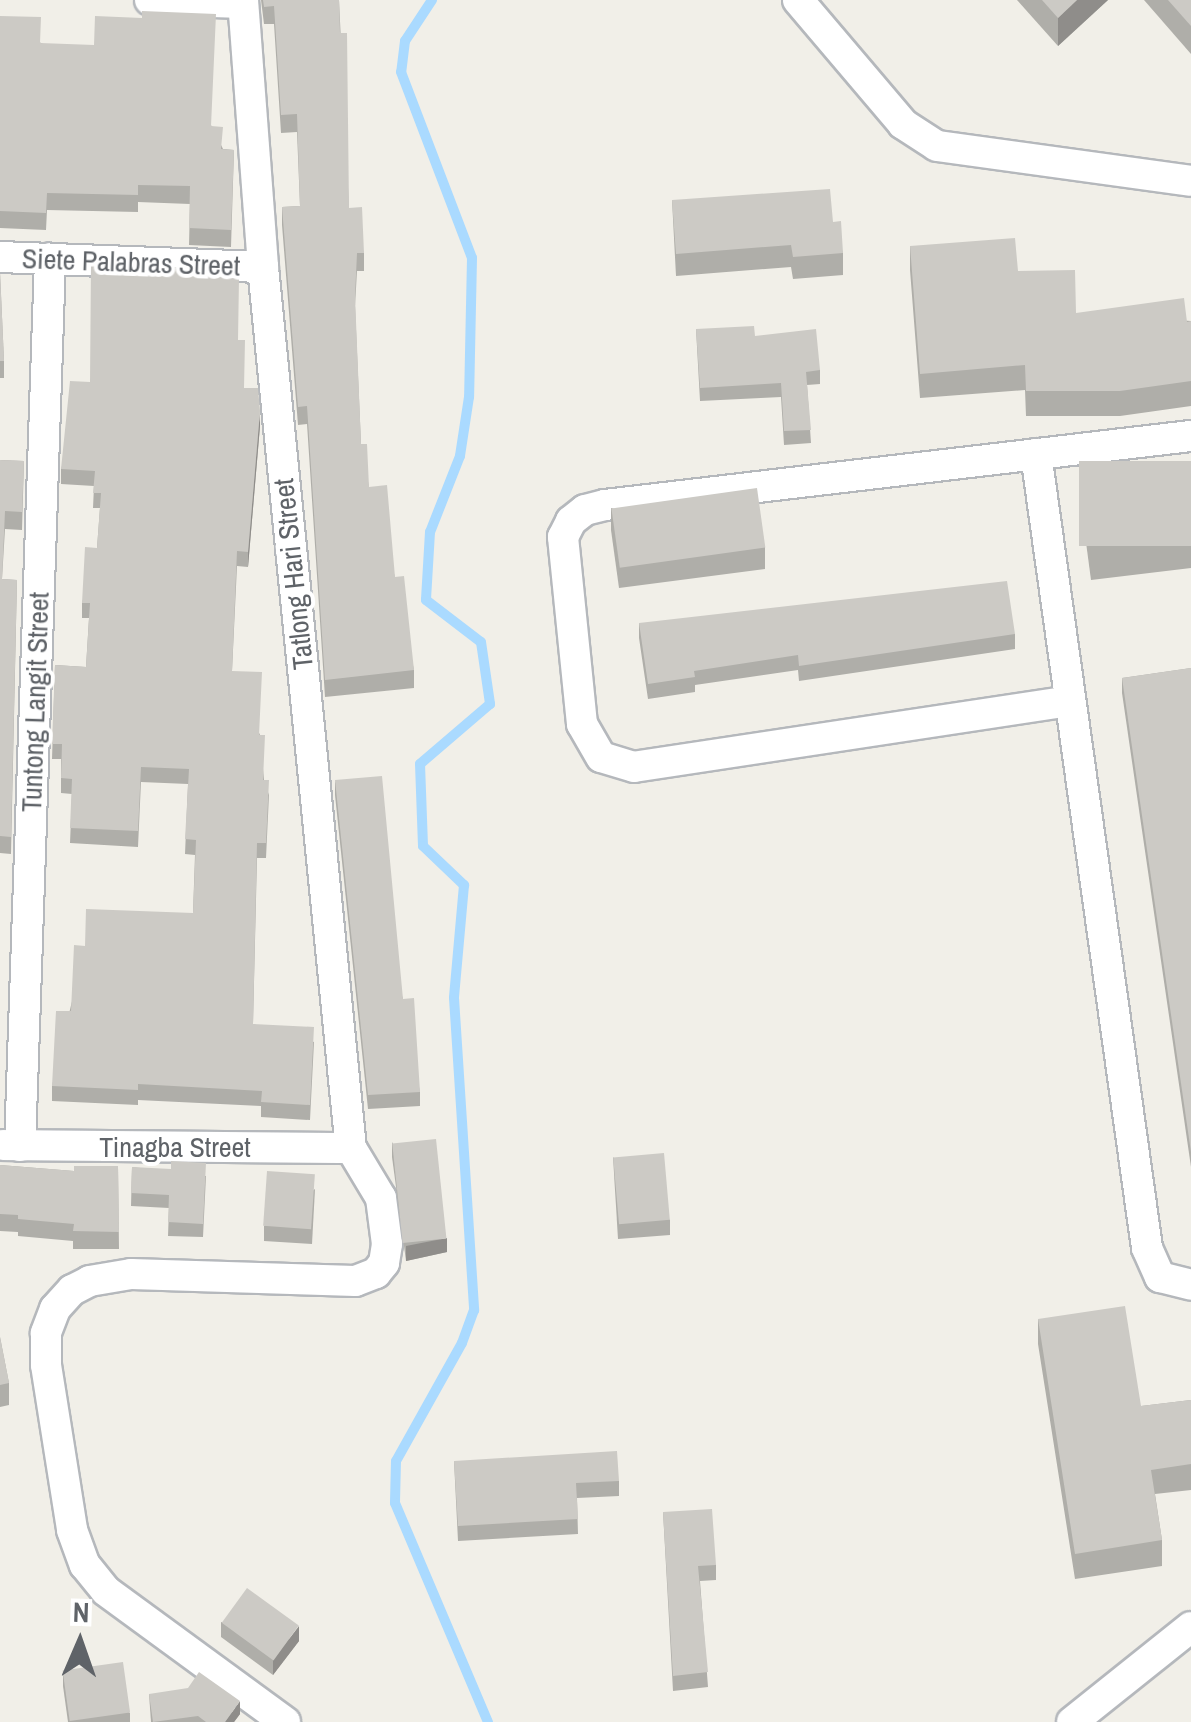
<!DOCTYPE html>
<html>
<head>
<meta charset="utf-8">
<style>
	body { margin:0 }
	#map { position:relative; width:1191px; height:1722px; overflow:hidden; background:#f1efe8; font-family:"Archivo Narrow",sans-serif }
	div>[style] { position:absolute }
	[style*='--x'] { left:calc(var(--x)*1px); top:calc(var(--y)*1px); width:calc(var(--w)*1px); rotate:calc(var(--a)*1deg) }
	.stream>* { height:10px; margin:-5px; padding:0 5px; transform-origin:5px; border-radius:5px; background:#aadaff }
	.roads { filter:drop-shadow(2px 0 #b5b8bc) drop-shadow(-2px 0 #b5b8bc) drop-shadow(0 2px #b5b8bc) drop-shadow(0 -2px #b5b8bc) }
	.street>* { height:30px; margin:-15px; padding:0 15px; transform-origin:15px; border-radius:15px; background:#fff }
	.wall>* { inset:0; background:#afaea9 }
	.shaded-wall>* { inset:0; background:#8f8d8a }
	.building>* { inset:0; background:#cccac5; transform-origin:0 0 }
	span { translate:-50% -50%; white-space:nowrap; text-align:center; line-height:1.15; -webkit-text-stroke:8px #fff; paint-order:stroke }
	.street-label { font-size:28px; color:#5f6368 }
	.north { position:absolute; left:30px; top:1592px; width:100px; height:100px; -webkit-text-stroke:8px #fff; paint-order:stroke; rotate:2deg; font-size:28px; font-weight:700; line-height:40px; text-align:center; color:#5f6368 }
	.north::after { content:''; display:block; margin:auto; width:35px; height:45px; background:#5f6368; clip-path:polygon(50% 0,100% 100%,50% 72%,0 100%) }
</style>
</head>
<body>
<div id="map">
	<div class="stream">
		<div style="--x:432;--y:0;--w:49;--a:123.4"></div>
		<div style="--x:405;--y:41;--w:31;--a:97"></div>
		<div style="--x:401;--y:72;--w:199;--a:69.1"></div>
		<div style="--x:472;--y:258;--w:139;--a:91.2"></div>
		<div style="--x:469;--y:397;--w:60;--a:98.7"></div>
		<div style="--x:460;--y:456;--w:82;--a:111.5"></div>
		<div style="--x:430;--y:532;--w:68;--a:93.4"></div>
		<div style="--x:426;--y:600;--w:69;--a:37.4"></div>
		<div style="--x:481;--y:642;--w:63;--a:81.7"></div>
		<div style="--x:490;--y:704;--w:92;--a:139.4"></div>
		<div style="--x:420;--y:764;--w:82;--a:87.9"></div>
		<div style="--x:423;--y:846;--w:57;--a:43.6"></div>
		<div style="--x:464;--y:885;--w:113;--a:95.1"></div>
		<div style="--x:454;--y:998;--w:313;--a:86.3"></div>
		<div style="--x:474;--y:1310;--w:35;--a:110"></div>
		<div style="--x:462;--y:1343;--w:135;--a:119.2"></div>
		<div style="--x:396;--y:1461;--w:42;--a:91.4"></div>
		<div style="--x:395;--y:1503;--w:238;--a:67"></div>
	</div>
	<div class="roads">
		<div class="street">
			<div style="--x:150;--y:0;--w:93;--a:1.8"></div>
			<div style="--x:243;--y:0;--w:268;--a:85.7"></div>
			<div style="--x:263;--y:267;--w:885;--a:84.3"></div>
			<div style="--x:351;--y:1148;--w:58;--a:59"></div>
			<div style="--x:381;--y:1198;--w:46;--a:82.6"></div>
			<div style="--x:387;--y:1244;--w:19;--a:99"></div>
			<div style="--x:384;--y:1263;--w:13;--a:129"></div>
			<div style="--x:376;--y:1273;--w:22;--a:159"></div>
			<div style="--x:355;--y:1281;--w:224;--a:-178.2"></div>
			<div style="--x:131;--y:1274;--w:42;--a:170.3"></div>
			<div style="--x:90;--y:1281;--w:20;--a:153"></div>
			<div style="--x:72;--y:1290;--w:25;--a:132"></div>
			<div style="--x:55;--y:1309;--w:26;--a:111"></div>
			<div style="--x:46;--y:1333;--w:32;--a:90"></div>
			<div style="--x:46;--y:1365;--w:167;--a:81"></div>
			<div style="--x:72;--y:1530;--w:37;--a:70"></div>
			<div style="--x:85;--y:1565;--w:33;--a:51"></div>
			<div style="--x:106;--y:1591;--w:222;--a:36.2"></div>
			<div style="--x:798;--y:0;--w:162;--a:49.7"></div>
			<div style="--x:903;--y:124;--w:40;--a:32.9"></div>
			<div style="--x:937;--y:146;--w:256;--a:7.8"></div>
			<div style="--x:0;--y:257;--w:263;--a:2.2"></div>
			<div style="--x:1036;--y:454;--w:802;--a:82.04"></div>
			<div style="--x:1147;--y:1248;--w:32;--a:66"></div>
			<div style="--x:1160;--y:1277;--w:32;--a:14"></div>
			<div style="--x:1070;--y:701;--w:441;--a:171.4"></div>
			<div style="--x:634;--y:767;--w:34;--a:-163"></div>
			<div style="--x:601;--y:757;--w:38;--a:-120"></div>
			<div style="--x:582;--y:724;--w:188;--a:-95.8"></div>
			<div style="--x:563;--y:537;--w:18;--a:-63"></div>
			<div style="--x:571;--y:521;--w:18;--a:-38"></div>
			<div style="--x:585;--y:510;--w:21;--a:-14"></div>
			<div style="--x:605;--y:505;--w:590;--a:-6.72"></div>
			<div style="--x:3;--y:1145;--w:348;--a:0.5"></div>
			<div style="--x:20;--y:1146;--w:888;--a:-88.06"></div>
			<div style="--x:1072;--y:1722;--w:152;--a:-38.6"></div>
		</div>
	</div>
	<div class="wall">
		<div style="clip-path:polygon(261px 0,339px 0,349px 208px,364px 253px,364px 271px,357px 271px,355px 306px,361px 444px,369px 487px,395px 577px,414px 670px,414px 688px,325px 697px,307px 424px,298px 425px,282px 225px,282px 207px,300px 206px,297px 132px,281px 133px,274px 24px,264px 24px)"></div>
		<div style="clip-path:polygon(1017px 0,1108px 0,1058px 46px)"></div>
		<div style="clip-path:polygon(1144px 0,1191px 0,1191px 54px)"></div>
		<div style="clip-path:polygon(0 16px,41px 43px,212px 126px,223px 149px,234px 150px,231px 247px,189px 245px,190px 204px,138px 202px,138px 212px,47px 210px,46px 230px,0 228px)"></div>
		<div style="clip-path:polygon(672px 200px,833px 222px,843px 253px,843px 275px,793px 279px,791px 267px,676px 276px)"></div>
		<div style="clip-path:polygon(910px 246px,1018px 271px,1076px 313px,1191px 321px,1191px 406px,1120px 416px,1026px 416px,1025px 390px,920px 398px,910px 270px)"></div>
		<div style="clip-path:polygon(0 272px,4px 361px,4px 378px,0 378px)"></div>
		<div style="clip-path:polygon(230px 278px,244px 388px,260px 426px,248px 567px,237px 566px,232px 671px,260px 735px,264px 780px,269px 795px,266px 858px,257px 858px,253px 1024px,314px 1042px,310px 1120px,261px 1117px,261px 1106px,138px 1100px,138px 1105px,52px 1101px,52px 1086px,85px 946px,193px 913px,195px 855px,185px 854px,188px 784px,141px 782px,138px 847px,70px 843px,72px 794px,61px 793px,61px 759px,52px 759px,55px 665px,86px 667px,89px 618px,82px 618px,82px 603px,97px 548px,100px 508px,93px 508px,94px 486px,61px 484px,61px 469px,90px 382px)"></div>
		<div style="clip-path:polygon(696px 329px,755px 336px,820px 370px,820px 384px,807px 385px,811px 443px,784px 445px,781px 397px,700px 401px)"></div>
		<div style="clip-path:polygon(0 460px,24px 461px,22px 530px,5px 529px,2px 579px,17px 580px,11px 854px,0 853px)"></div>
		<div style="clip-path:polygon(1191px 461px,1191px 568px,1091px 580px,1080px 497px,1080px 475px)"></div>
		<div style="clip-path:polygon(611px 508px,765px 547px,765px 569px,619px 588px,611px 530px)"></div>
		<div style="clip-path:polygon(639px 623px,1015px 634px,1015px 649px,799px 681px,798px 670px,695px 685px,695px 692px,648px 699px,639px 638px)"></div>
		<div style="clip-path:polygon(1191px 668px,1191px 1167px,1122px 693px,1122px 678px)"></div>
		<div style="clip-path:polygon(335px 780px,403px 999px,420px 1092px,420px 1106px,368px 1109px,335px 795px)"></div>
		<div style="clip-path:polygon(392px 1142px,447px 1252px,406px 1261px,392px 1157px)"></div>
		<div style="clip-path:polygon(613px 1157px,670px 1220px,670px 1235px,618px 1239px)"></div>
		<div style="clip-path:polygon(0 1165px,74px 1171px,118px 1166px,119px 1249px,73px 1249px,73px 1241px,18px 1236px,18px 1232px,0 1231px)"></div>
		<div style="clip-path:polygon(132px 1167px,206px 1176px,203px 1237px,168px 1236px,169px 1208px,131px 1206px)"></div>
		<div style="clip-path:polygon(315px 1189px,312px 1244px,264px 1241px,264px 1226px)"></div>
		<div style="clip-path:polygon(1038px 1319px,1141px 1406px,1191px 1400px,1191px 1490px,1155px 1494px,1162px 1540px,1162px 1566px,1075px 1579px,1038px 1344px)"></div>
		<div style="clip-path:polygon(0 1337px,9px 1383px,9px 1405px,0 1407px)"></div>
		<div style="clip-path:polygon(454px 1461px,619px 1481px,619px 1496px,577px 1498px,578px 1534px,458px 1541px)"></div>
		<div style="clip-path:polygon(663px 1512px,716px 1565px,716px 1580px,700px 1581px,708px 1687px,673px 1691px)"></div>
		<div style="clip-path:polygon(221px 1622px,299px 1641px,273px 1675px,221px 1637px)"></div>
		<div style="clip-path:polygon(63px 1671px,130px 1713px,130px 1722px,68px 1722px,63px 1686px)"></div>
		<div style="clip-path:polygon(149px 1694px,240px 1714px,234px 1722px,151px 1722px)"></div>
	</div>
	<div class="shaded-wall">
		<div style="clip-path:polygon(1077px 0,1108px 0,1058px 46px,1058px 18px)"></div>
		<div style="clip-path:polygon(260px 411px,260px 426px,248px 567px,248px 552px)"></div>
		<div style="clip-path:polygon(447px 1238px,447px 1252px,406px 1261px,406px 1246px)"></div>
		<div style="clip-path:polygon(299px 1626px,299px 1641px,273px 1675px,273px 1660px)"></div>
		<div style="clip-path:polygon(240px 1701px,240px 1714px,234px 1722px,225px 1722px)"></div>
	</div>
	<div class="building">
		<div style="clip-path:polygon(263px 0,339px 0,340px 33px,347px 33px,349px 208px,362px 207px,364px 253px,357px 253px,355px 297px,361px 444px,367px 444px,369px 487px,387px 485px,395px 577px,404px 576px,414px 670px,325px 680px,307px 406px,298px 407px,282px 207px,300px 206px,297px 114px,281px 115px,274px 6px,264px 7px)"></div>
		<div style="clip-path:polygon(1042px 0,1077px 0,1058px 18px)"></div>
		<div style="clip-path:polygon(1168px 0,1191px 0,1191px 26px)"></div>
		<div style="clip-path:polygon(142px 11px,216px 14px,211px 126px,223px 127px,221px 149px,234px 150px,231px 230px,189px 228px,190px 186px,138px 185px,138px 195px,47px 193px,46px 213px,0 211px,0 16px,41px 17px,40px 43px,94px 45px,95px 16px,142px 18px)"></div>
		<div style="clip-path:polygon(830px 189px,833px 222px,841px 221px,843px 253px,793px 257px,791px 245px,676px 254px,672px 200px)"></div>
		<div style="clip-path:polygon(1015px 238px,1018px 271px,1075px 270px,1076px 313px,1184px 298px,1187px 322px,1191px 321px,1191px 381px,1120px 391px,1026px 391px,1025px 365px,920px 374px,910px 246px)"></div>
		<div style="clip-path:polygon(91px 264px,230px 269px,230px 278px,239px 278px,238px 340px,245px 340px,244px 388px,258px 388px,260px 411px,248px 552px,237px 551px,232px 671px,262px 672px,259px 735px,265px 735px,263px 780px,269px 780px,266px 843px,257px 843px,253px 1024px,314px 1027px,310px 1105px,261px 1102px,262px 1091px,138px 1084px,138px 1090px,52px 1086px,56px 1011px,71px 1011px,74px 945px,85px 946px,86px 909px,193px 913px,196px 840px,185px 839px,189px 769px,141px 767px,138px 831px,70px 828px,72px 779px,61px 778px,62px 744px,52px 744px,55px 665px,86px 667px,90px 603px,82px 603px,85px 547px,97px 548px,101px 493px,93px 493px,95px 471px,61px 469px,70px 381px,90px 382px)"></div>
		<div style="clip-path:polygon(0 272px,4px 361px,0 361px)"></div>
		<div style="clip-path:polygon(754px 326px,755px 336px,816px 329px,820px 370px,806px 372px,811px 430px,784px 431px,781px 383px,700px 388px,696px 329px)"></div>
		<div style="clip-path:polygon(0 460px,24px 461px,22px 512px,5px 511px,2px 579px,17px 580px,11px 837px,0 836px)"></div>
		<div style="left:1191px;top:461px;width:85px;height:112px;rotate:90deg"></div>
		<div style="left:757px;top:488px;width:60px;height:147px;rotate:82deg"></div>
		<div style="clip-path:polygon(1007px 581px,1015px 634px,799px 666px,798px 655px,694px 671px,695px 677px,648px 684px,639px 623px)"></div>
		<div style="clip-path:polygon(1191px 668px,1191px 1152px,1122px 678px)"></div>
		<div style="clip-path:polygon(382px 776px,403px 999px,414px 998px,420px 1092px,368px 1095px,335px 780px)"></div>
		<div style="left:436px;top:1139px;width:100px;height:44px;rotate:84deg"></div>
		<div style="left:664px;top:1153px;width:67px;height:51px;rotate:85deg"></div>
		<div style="clip-path:polygon(171px 1161px,206px 1163px,203px 1224px,168px 1222px,169px 1195px,131px 1193px,132px 1167px,171px 1169px)"></div>
		<div style="clip-path:polygon(0 1165px,74px 1171px,74px 1166px,118px 1166px,119px 1232px,73px 1231px,74px 1224px,18px 1219px,18px 1215px,0 1214px)"></div>
		<div style="left:267px;top:1171px;width:48px;height:55px;rotate:4deg"></div>
		<div style="clip-path:polygon(1125px 1306px,1141px 1406px,1191px 1400px,1191px 1464px,1151px 1470px,1162px 1540px,1075px 1554px,1038px 1319px)"></div>
		<div style="clip-path:polygon(0 1337px,9px 1383px,0 1385px)"></div>
		<div style="clip-path:polygon(617px 1451px,619px 1481px,576px 1483px,578px 1519px,458px 1526px,454px 1461px)"></div>
		<div style="clip-path:polygon(712px 1509px,716px 1565px,698px 1566px,708px 1672px,673px 1676px,663px 1512px)"></div>
		<div style="left:247px;top:1588px;width:64px;height:43px;rotate:36deg"></div>
		<div style="left:123px;top:1662px;width:51px;height:61px;rotate:82deg"></div>
		<div style="clip-path:polygon(199px 1672px,240px 1701px,225px 1722px,206px 1722px,198px 1716px,153px 1722px,149px 1694px,188px 1688px)"></div>
	</div>
	<div class="street-label">
		<span style="left:131px;top:262px;rotate:2deg">Siete Palabras Street</span>
		<span style="left:293px;top:574px;rotate:-96deg">Tatlong Hari Street</span>
		<span style="left:35px;top:702px;rotate:-88deg">Tuntong Langit Street</span>
		<span style="left:175px;top:1147px">Tinagba Street</span>
	</div>
	<div class="north">N</div>
</div>
</body>
</html>
